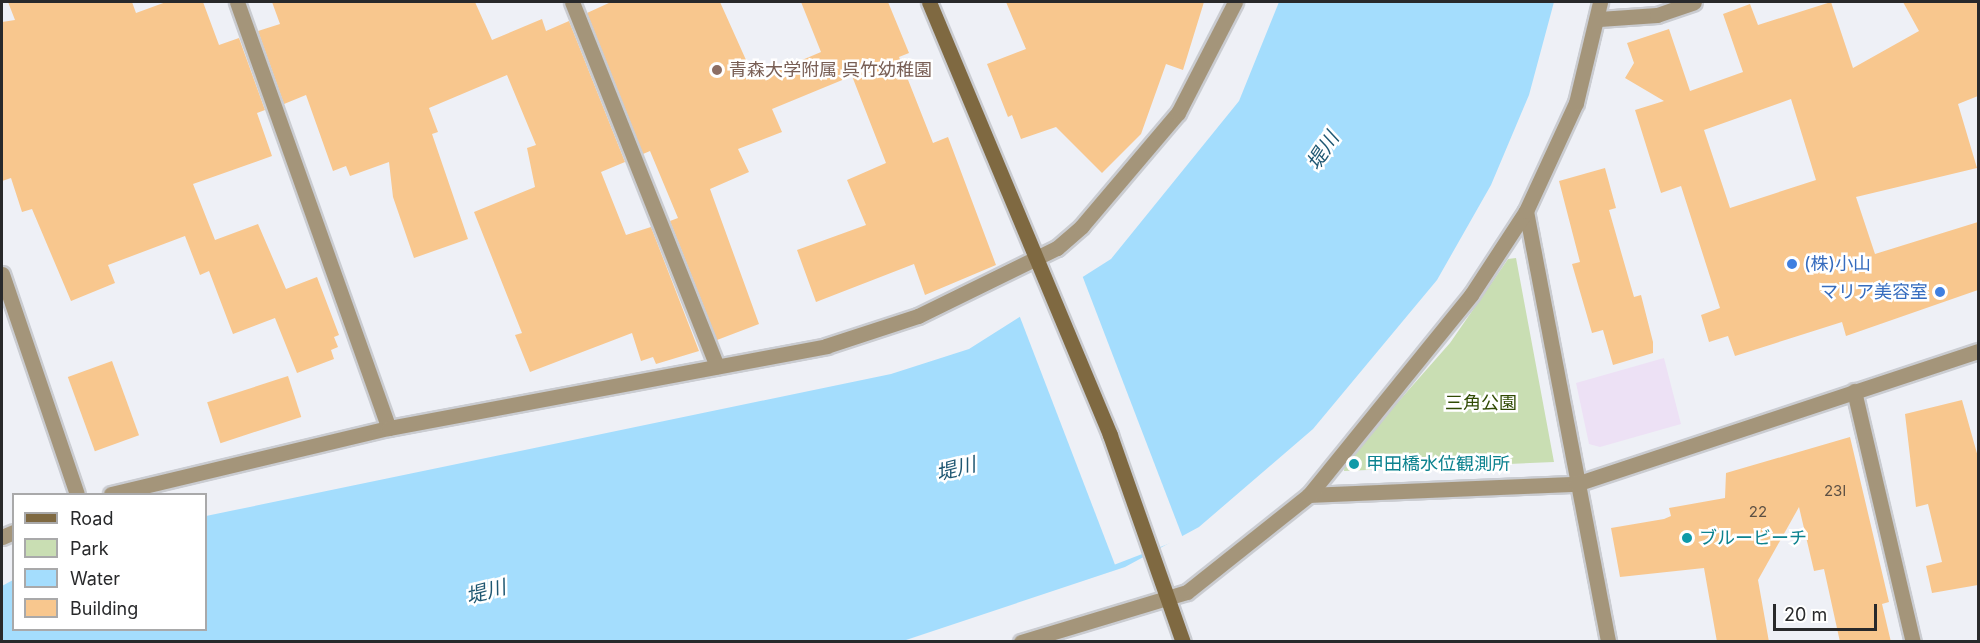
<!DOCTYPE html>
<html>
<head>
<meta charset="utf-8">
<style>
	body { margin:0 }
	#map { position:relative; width:1980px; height:643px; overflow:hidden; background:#eef0f6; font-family:Inter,"Noto Sans JP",sans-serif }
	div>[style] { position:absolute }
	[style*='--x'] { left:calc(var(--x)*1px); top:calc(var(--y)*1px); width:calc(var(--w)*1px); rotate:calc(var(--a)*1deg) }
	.commercial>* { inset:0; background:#ede1f5 }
	.green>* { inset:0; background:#c9deb3 }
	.water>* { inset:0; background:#a4ddfd }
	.pier>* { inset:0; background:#eef0f6; transform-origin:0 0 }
	.building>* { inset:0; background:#f8c78e; transform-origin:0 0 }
	.roads { filter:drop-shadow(2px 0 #caccd1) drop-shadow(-2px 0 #caccd1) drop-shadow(0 2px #caccd1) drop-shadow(0 -2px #caccd1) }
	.street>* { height:15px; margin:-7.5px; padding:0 7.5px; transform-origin:7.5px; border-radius:7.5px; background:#a4957a }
	.secondary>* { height:15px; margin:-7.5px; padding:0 7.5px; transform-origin:7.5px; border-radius:7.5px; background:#7f6941 }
	.dots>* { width:16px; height:16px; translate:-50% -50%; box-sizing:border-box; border:3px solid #fff; border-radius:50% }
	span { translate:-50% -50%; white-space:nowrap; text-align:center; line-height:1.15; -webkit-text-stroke:5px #fff; paint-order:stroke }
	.number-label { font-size:15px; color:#5c5044 }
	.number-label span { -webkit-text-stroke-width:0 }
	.education-label { font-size:18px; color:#785e54 }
	.left { translate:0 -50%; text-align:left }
	.shop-label { font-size:18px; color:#366cbe }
	.right { translate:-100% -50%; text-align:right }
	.park-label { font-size:18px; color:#314b04 }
	.culture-label { font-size:18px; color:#0d838f }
	.water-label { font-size:20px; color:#1e5772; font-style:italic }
	.frame { position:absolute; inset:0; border:3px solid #28292b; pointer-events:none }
	.legend { position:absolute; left:12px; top:493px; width:195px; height:138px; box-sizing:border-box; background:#fff; border:2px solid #a9a9aa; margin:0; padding:8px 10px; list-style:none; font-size:18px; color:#28292b }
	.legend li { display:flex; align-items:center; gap:12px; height:30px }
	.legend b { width:30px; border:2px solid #a9a9aa }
	.scale { position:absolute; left:1773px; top:604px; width:104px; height:27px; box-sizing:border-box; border:3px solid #28292b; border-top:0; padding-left:8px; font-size:18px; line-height:21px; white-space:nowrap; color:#28292b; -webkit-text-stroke:4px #fff; paint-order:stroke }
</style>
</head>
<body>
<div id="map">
	<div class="commercial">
		<div style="clip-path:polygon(1664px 358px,1681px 424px,1600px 447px,1589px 444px,1576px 383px)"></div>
	</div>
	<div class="green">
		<div style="clip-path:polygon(1516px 258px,1554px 462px,1344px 471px,1345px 462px,1450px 343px,1508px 259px)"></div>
	</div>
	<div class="water">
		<div style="clip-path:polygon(1279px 2px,1554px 2px,1529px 95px,1491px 185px,1437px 280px,1313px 429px,1199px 527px,1125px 567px,903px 641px,2px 642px,2px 586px,13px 580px,14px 630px,206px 630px,206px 516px,891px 374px,969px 349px,1111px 259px,1239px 101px)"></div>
	</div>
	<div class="pier">
		<div style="left:1082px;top:275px;width:282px;height:73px;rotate:69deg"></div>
	</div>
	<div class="building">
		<div style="clip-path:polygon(8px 2px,132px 2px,136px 13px,166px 2px,203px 2px,219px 45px,239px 38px,265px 110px,257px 113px,272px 156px,193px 184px,215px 240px,258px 224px,286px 289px,317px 277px,339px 335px,334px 337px,338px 347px,331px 350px,334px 359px,297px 373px,275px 318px,233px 334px,209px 271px,200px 275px,185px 236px,108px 265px,115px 283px,71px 301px,32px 209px,22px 212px,11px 178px,2px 181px,2px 22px,15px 20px)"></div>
		<div style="clip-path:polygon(272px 2px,475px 2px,492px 40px,542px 19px,546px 31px,569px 21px,625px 162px,601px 172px,626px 235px,651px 227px,699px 351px,656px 364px,653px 357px,641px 361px,632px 333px,530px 372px,515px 335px,522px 333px,474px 212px,535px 187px,527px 148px,536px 145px,507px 75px,429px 108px,438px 132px,432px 134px,468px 239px,414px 258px,393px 197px,389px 162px,350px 176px,346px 166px,333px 171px,306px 95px,284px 104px,258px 31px,280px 24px)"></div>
		<div style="clip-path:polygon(611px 2px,720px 2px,755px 80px,821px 52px,801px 2px,888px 2px,909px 53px,899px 57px,933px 143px,948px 137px,996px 265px,925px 295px,914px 264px,816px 302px,797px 250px,866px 225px,847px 180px,886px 163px,852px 76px,772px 109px,782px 132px,738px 149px,749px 172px,710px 189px,759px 324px,717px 340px,670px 221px,678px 218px,650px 151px,643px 154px,587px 13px)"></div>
		<div style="clip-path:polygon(1006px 2px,1204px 2px,1183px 70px,1166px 64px,1141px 134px,1102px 173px,1056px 127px,1021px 139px,1012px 115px,1008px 117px,987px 64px,1026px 49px)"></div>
		<div style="clip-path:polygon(evenodd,1831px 2px,1853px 68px,1919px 31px,1903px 2px,1978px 2px,1978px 96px,1958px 104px,1977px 168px,1856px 197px,1875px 254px,1978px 222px,1978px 290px,1846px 336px,1842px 322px,1735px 356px,1728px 336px,1709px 342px,1701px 315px,1720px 308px,1681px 186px,1661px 193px,1635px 110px,1664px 101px,1625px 78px,1634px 63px,1627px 43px,1669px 29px,1690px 91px,1743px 72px,1723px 14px,1750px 4px,1758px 25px,1831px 2px,1791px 99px,1816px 180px,1730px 208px,1704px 130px,1791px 99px)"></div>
		<div style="clip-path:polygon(1605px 168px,1616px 208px,1609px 210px,1634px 297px,1641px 295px,1653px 342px,1653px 353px,1613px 365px,1603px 330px,1592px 333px,1572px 264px,1580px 262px,1559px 181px)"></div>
		<div style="left:112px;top:361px;width:79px;height:47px;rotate:70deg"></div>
		<div style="left:288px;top:376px;width:43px;height:85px;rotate:72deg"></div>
		<div style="clip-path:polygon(1962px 400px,1978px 457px,1978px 585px,1932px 593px,1926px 566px,1942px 562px,1928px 504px,1916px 507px,1905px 414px)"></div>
		<div style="clip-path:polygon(1850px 437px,1889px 602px,1882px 604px,1891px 642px,1840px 642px,1824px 569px,1814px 571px,1799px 507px,1758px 580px,1769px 642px,1717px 642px,1704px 568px,1620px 577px,1611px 528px,1664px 519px,1671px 516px,1669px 508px,1725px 498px,1726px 473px)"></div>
	</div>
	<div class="roads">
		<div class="street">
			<div style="--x:237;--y:2;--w:452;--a:70.4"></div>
			<div style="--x:572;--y:2;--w:392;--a:68.3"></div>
			<div style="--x:1599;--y:19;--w:58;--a:-3.9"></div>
			<div style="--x:1657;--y:15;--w:39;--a:-19"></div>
			<div style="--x:1526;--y:211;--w:439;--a:79.2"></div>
			<div style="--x:2;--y:274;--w:232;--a:71.2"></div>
			<div style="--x:1854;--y:391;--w:258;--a:76.8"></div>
			<div style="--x:111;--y:494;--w:286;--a:-13.4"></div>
			<div style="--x:389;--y:428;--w:445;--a:-10.6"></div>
			<div style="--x:826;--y:346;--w:97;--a:-18.1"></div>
			<div style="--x:918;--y:316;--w:155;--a:-26.1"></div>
			<div style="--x:1057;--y:248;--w:33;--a:-41"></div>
			<div style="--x:1082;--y:226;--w:148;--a:-49.7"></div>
			<div style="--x:1178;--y:113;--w:125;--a:-62.8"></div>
			<div style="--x:1309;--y:495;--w:267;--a:-2.4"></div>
			<div style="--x:1576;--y:484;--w:423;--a:-18.3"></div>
			<div style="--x:2;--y:537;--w:13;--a:-23"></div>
			<div style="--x:1021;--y:642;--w:173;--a:-16.8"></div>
			<div style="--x:1187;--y:592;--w:156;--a:-38.5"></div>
			<div style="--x:1309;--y:495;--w:257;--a:-51"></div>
			<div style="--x:1471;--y:295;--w:100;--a:-56.8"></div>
			<div style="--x:1526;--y:211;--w:119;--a:-65.2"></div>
			<div style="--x:1576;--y:103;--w:104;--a:-76.6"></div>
		</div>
		<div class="secondary">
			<div style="--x:929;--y:2;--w:469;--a:67.3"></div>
			<div style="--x:1110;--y:435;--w:219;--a:70.6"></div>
		</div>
	</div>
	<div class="dots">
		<div style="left:717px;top:70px;background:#8d6e63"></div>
		<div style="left:1792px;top:264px;background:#3f7fe0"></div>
		<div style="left:1940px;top:292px;background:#3f7fe0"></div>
		<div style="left:1354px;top:464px;background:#0f9aa8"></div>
		<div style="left:1687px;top:538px;background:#0f9aa8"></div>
	</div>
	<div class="number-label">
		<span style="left:1835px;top:491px">23l</span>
		<span style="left:1758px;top:512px">22</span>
	</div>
	<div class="education-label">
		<span class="left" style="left:729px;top:70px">青森大学附属 呉竹幼稚園</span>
	</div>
	<div class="shop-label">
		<span class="left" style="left:1804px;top:264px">(株)小山</span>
		<span class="right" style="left:1928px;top:292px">マリア美容室</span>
	</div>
	<div class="park-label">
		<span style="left:1481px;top:403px">三角公園</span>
	</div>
	<div class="culture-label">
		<span class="left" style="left:1366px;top:464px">甲田橋水位観測所</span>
		<span class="left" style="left:1699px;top:538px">ブルービーチ</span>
	</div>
	<div class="water-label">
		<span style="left:1323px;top:151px;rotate:-57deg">堤川</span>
		<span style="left:956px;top:469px;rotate:-14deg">堤川</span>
		<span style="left:486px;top:592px;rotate:-15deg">堤川</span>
	</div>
	<div class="frame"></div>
	<ul class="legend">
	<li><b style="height:8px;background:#7f6941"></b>Road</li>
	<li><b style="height:16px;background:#c9deb3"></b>Park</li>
	<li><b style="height:16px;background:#a4ddfd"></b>Water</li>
	<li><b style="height:16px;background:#f8c78e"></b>Building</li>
	</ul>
	<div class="scale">20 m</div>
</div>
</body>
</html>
